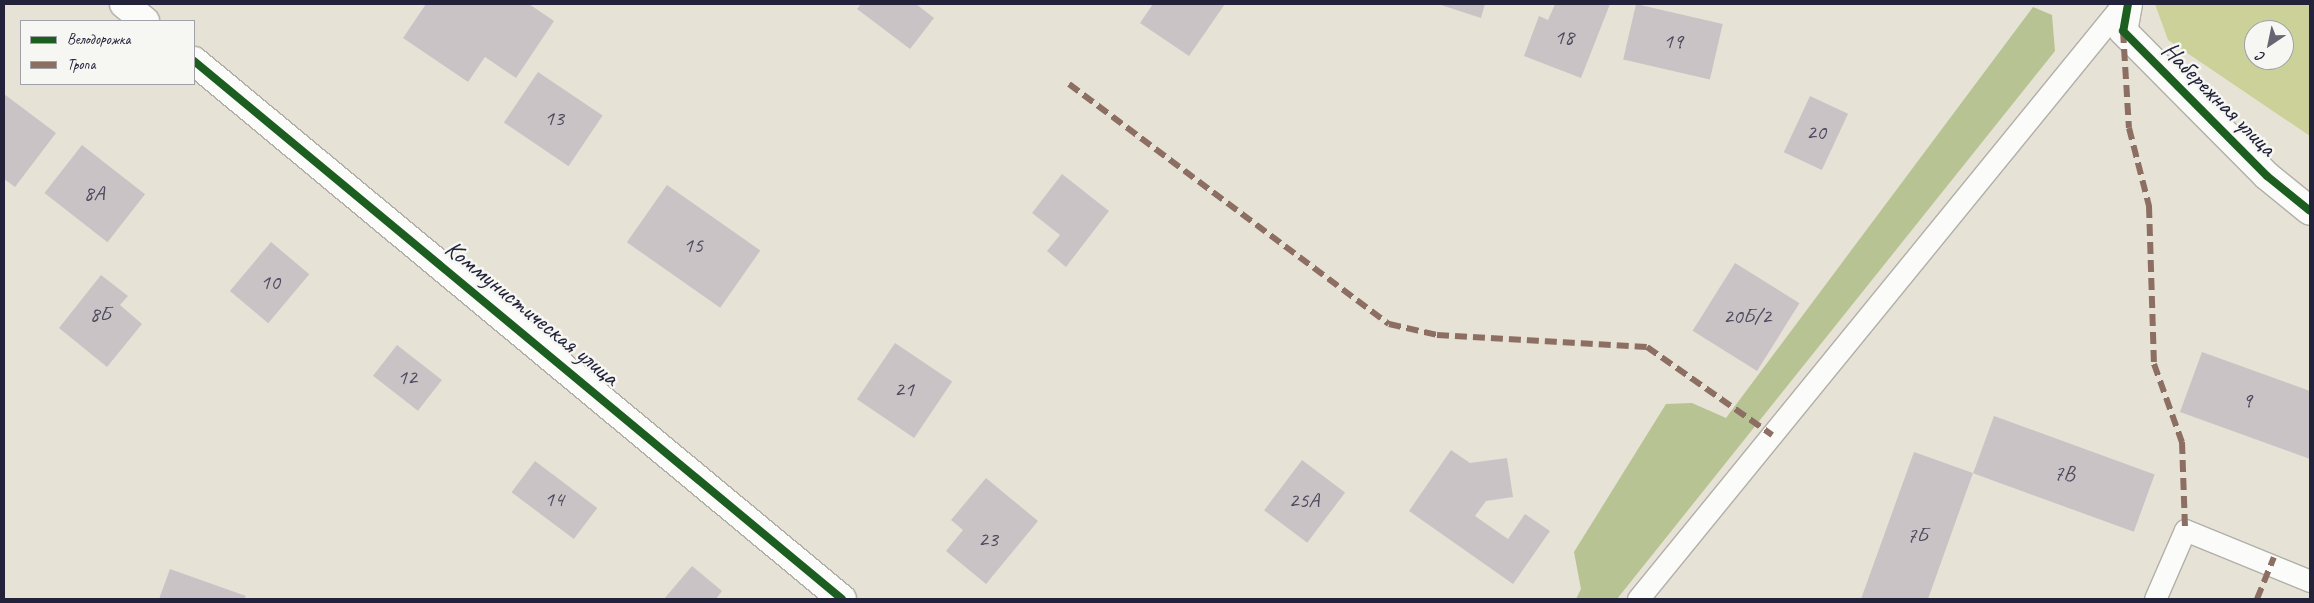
<!DOCTYPE html>
<html>
<head>
<meta charset="utf-8">
<style>
	body { margin:0 }
	#map { position:relative; width:2314px; height:603px; overflow:hidden; background:#e7e2d6; font-family:Caveat,sans-serif }
	div>[style] { position:absolute }
	[style*='--x'] { left:calc(var(--x)*1px); top:calc(var(--y)*1px); width:calc(var(--w)*1px); rotate:calc(var(--a)*1deg) }
	.green>* { inset:0; background:#cbd198 }
	.forest>* { inset:0; background:#b7c392 }
	.building>* { inset:0; background:#cac3c6; transform-origin:0 0 }
	.roads { filter:drop-shadow(1px 0 #b2afa9) drop-shadow(-1px 0 #b2afa9) drop-shadow(0 1px #b2afa9) drop-shadow(0 -1px #b2afa9) }
	.lane>* { height:21px; margin:-10.5px; padding:0 10.5px; transform-origin:10.5px; border-radius:10.5px; background:#fbfbf9 }
	.street>* { height:28px; margin:-14px; padding:0 14px; transform-origin:14px; border-radius:14px; background:#fbfbf9 }
	.quiet>* { height:6px; margin-top:-3px; transform-origin:0; background:repeating-linear-gradient(90deg,#8d6e63 0 12px,transparent 0 18px) }
	.cycleway>* { height:8px; margin:-4px; padding:0 4px; transform-origin:4px; border-radius:4px; background:#1b5e20 }
	span { translate:-50% -50%; white-space:nowrap; text-align:center; line-height:1.15; -webkit-text-stroke:5px #f6f6f2; paint-order:stroke }
	.number-label { font-size:22px; color:#4c4a5e }
	.number-label span { -webkit-text-stroke-width:0 }
	.street-label { font-size:25px; color:#22223b }
	.frame { position:absolute; inset:0; border:5px solid #22223b; pointer-events:none }
	.legend { position:absolute; left:20px; top:20px; width:175px; height:65px; box-sizing:border-box; background:#f6f6f2; border:1px solid #a1a1a9; margin:0; padding:6px 9px; list-style:none; font-size:15px; color:#22223b }
	.legend li { display:flex; align-items:center; gap:10px; height:25px }
	.legend b { width:25px; border:1px solid #a1a1a9 }
	.north { position:absolute; left:2244px; top:20px; width:50px; height:50px; box-sizing:border-box; background:#f6f6f2; border:1px solid #a1a1a9; border-radius:50%; rotate:214deg; font-size:14px; font-weight:700; line-height:20px; text-align:center; color:#22223b }
	.north::after { content:''; display:block; margin:auto; width:18px; height:22px; background:#676571; clip-path:polygon(50% 0,100% 100%,50% 72%,0 100%) }
</style>
</head>
<body>
<div id="map">
	<div class="green">
		<div style="clip-path:polygon(evenodd,2155px 4px,2310px 4px,2310px 136px,2168px 40px,2155px 4px,2254px 30px,2284px 30px,2284px 60px,2254px 60px,2254px 30px)"></div>
	</div>
	<div class="forest">
		<div style="clip-path:polygon(2033px 7px,2052px 15px,2055px 51px,1617px 599px,1576px 599px,1581px 589px,1574px 552px,1666px 404px,1692px 403px,1726px 418px)"></div>
	</div>
	<div class="building">
		<div style="clip-path:polygon(426px 4px,529px 4px,554px 21px,516px 78px,485px 57px,468px 82px,403px 38px)"></div>
		<div style="clip-path:polygon(861px 4px,916px 4px,934px 18px,910px 49px,857px 9px)"></div>
		<div style="clip-path:polygon(1153px 4px,1225px 4px,1189px 56px,1140px 23px)"></div>
		<div style="clip-path:polygon(1438px 4px,1485px 4px,1481px 18px)"></div>
		<div style="clip-path:polygon(1555px 4px,1610px 4px,1581px 78px,1524px 56px,1539px 16px,1548px 20px)"></div>
		<div style="left:1636px;top:4px;width:89px;height:57px;rotate:13deg"></div>
		<div style="left:538px;top:72px;width:78px;height:61px;rotate:34deg"></div>
		<div style="clip-path:polygon(4px 94px,56px 133px,15px 187px,4px 179px)"></div>
		<div style="left:1810px;top:96px;width:42px;height:62px;rotate:25deg"></div>
		<div style="left:82px;top:145px;width:80px;height:61px;rotate:38deg"></div>
		<div style="clip-path:polygon(1062px 174px,1109px 211px,1066px 267px,1047px 251px,1060px 235px,1032px 213px)"></div>
		<div style="left:667px;top:185px;width:114px;height:70px;rotate:35deg"></div>
		<div style="left:271px;top:242px;width:50px;height:64px;rotate:40deg"></div>
		<div style="left:1735px;top:263px;width:76px;height:80px;rotate:32deg"></div>
		<div style="clip-path:polygon(101px 275px,128px 296px,120px 305px,142px 324px,107px 367px,59px 328px)"></div>
		<div style="left:895px;top:343px;width:69px;height:68px;rotate:34deg"></div>
		<div style="left:397px;top:345px;width:57px;height:39px;rotate:38deg"></div>
		<div style="clip-path:polygon(2202px 352px,2310px 391px,2310px 459px,2180px 412px)"></div>
		<div style="left:1994px;top:416px;width:171px;height:61px;rotate:20deg"></div>
		<div style="clip-path:polygon(1451px 450px,1470px 463px,1507px 458px,1513px 497px,1486px 501px,1475px 516px,1508px 539px,1525px 514px,1550px 531px,1513px 584px,1409px 511px)"></div>
		<div style="clip-path:polygon(1914px 452px,1973px 473px,1928px 599px,1861px 599px)"></div>
		<div style="left:1302px;top:460px;width:54px;height:63px;rotate:37deg"></div>
		<div style="left:535px;top:461px;width:78px;height:39px;rotate:37deg"></div>
		<div style="clip-path:polygon(986px 478px,1038px 521px,986px 584px,946px 551px,963px 530px,951px 520px)"></div>
		<div style="clip-path:polygon(692px 566px,722px 591px,716px 599px,664px 599px)"></div>
		<div style="clip-path:polygon(170px 569px,246px 596px,244px 599px,159px 599px)"></div>
	</div>
	<div class="roads">
		<div class="lane">
			<div style="--x:1638;--y:599;--w:768;--a:-50.82"></div>
			<div style="--x:2155;--y:599;--w:75;--a:-66.5"></div>
			<div style="--x:2185;--y:530;--w:135;--a:22.2"></div>
		</div>
		<div class="street">
			<div style="--x:124;--y:4;--w:27;--a:39"></div>
			<div style="--x:2128;--y:4;--w:27;--a:100"></div>
			<div style="--x:2123;--y:31;--w:204;--a:45.2"></div>
			<div style="--x:2267;--y:176;--w:55;--a:39.1"></div>
			<div style="--x:194;--y:61;--w:842;--a:39.7"></div>
		</div>
	</div>
	<div class="quiet">
		<div style="--x:2123;--y:31;--w:97;--a:86.5"></div>
		<div style="--x:2129;--y:128;--w:81;--a:75.6"></div>
		<div style="--x:2149;--y:206;--w:158;--a:88.2"></div>
		<div style="--x:2154;--y:364;--w:83;--a:70.3"></div>
		<div style="--x:2182;--y:442;--w:88;--a:88"></div>
		<div style="--x:1069;--y:84;--w:400;--a:36.9"></div>
		<div style="--x:1389;--y:324;--w:49;--a:12.9"></div>
		<div style="--x:1437;--y:335;--w:210;--a:3.3"></div>
		<div style="--x:1647;--y:347;--w:153;--a:35.1"></div>
		<div style="--x:2257;--y:599;--w:45;--a:-68"></div>
	</div>
	<div class="cycleway">
		<div style="--x:2128;--y:4;--w:27;--a:100"></div>
		<div style="--x:2123;--y:31;--w:204;--a:45.2"></div>
		<div style="--x:2267;--y:176;--w:55;--a:39.1"></div>
		<div style="--x:194;--y:61;--w:842;--a:39.7"></div>
	</div>
	<div class="number-label">
		<span style="left:1564px;top:38px">18</span>
		<span style="left:1673px;top:42px">19</span>
		<span style="left:554px;top:119px">13</span>
		<span style="left:1816px;top:133px">20</span>
		<span style="left:94px;top:194px">8А</span>
		<span style="left:693px;top:246px">15</span>
		<span style="left:270px;top:283px">10</span>
		<span style="left:100px;top:315px">8Б</span>
		<span style="left:1747px;top:317px">20Б/2</span>
		<span style="left:407px;top:378px">12</span>
		<span style="left:904px;top:390px">21</span>
		<span style="left:2247px;top:401px">9</span>
		<span style="left:2064px;top:474px">7В</span>
		<span style="left:554px;top:500px">14</span>
		<span style="left:1304px;top:501px">25А</span>
		<span style="left:1917px;top:536px">7Б</span>
		<span style="left:988px;top:540px">23</span>
	</div>
	<div class="street-label">
		<span style="left:2219px;top:99px;rotate:45deg">Набережная улица</span>
		<span style="left:532px;top:313px;rotate:39deg">Коммунистическая улица</span>
	</div>
	<div class="frame"></div>
	<ul class="legend">
	<li><b style="height:6px;background:#1b5e20"></b>Велодорожка</li>
	<li><b style="height:6px;background:#8d6e63"></b>Тропа</li>
	</ul>
	<div class="north">С</div>
</div>
</body>
</html>
